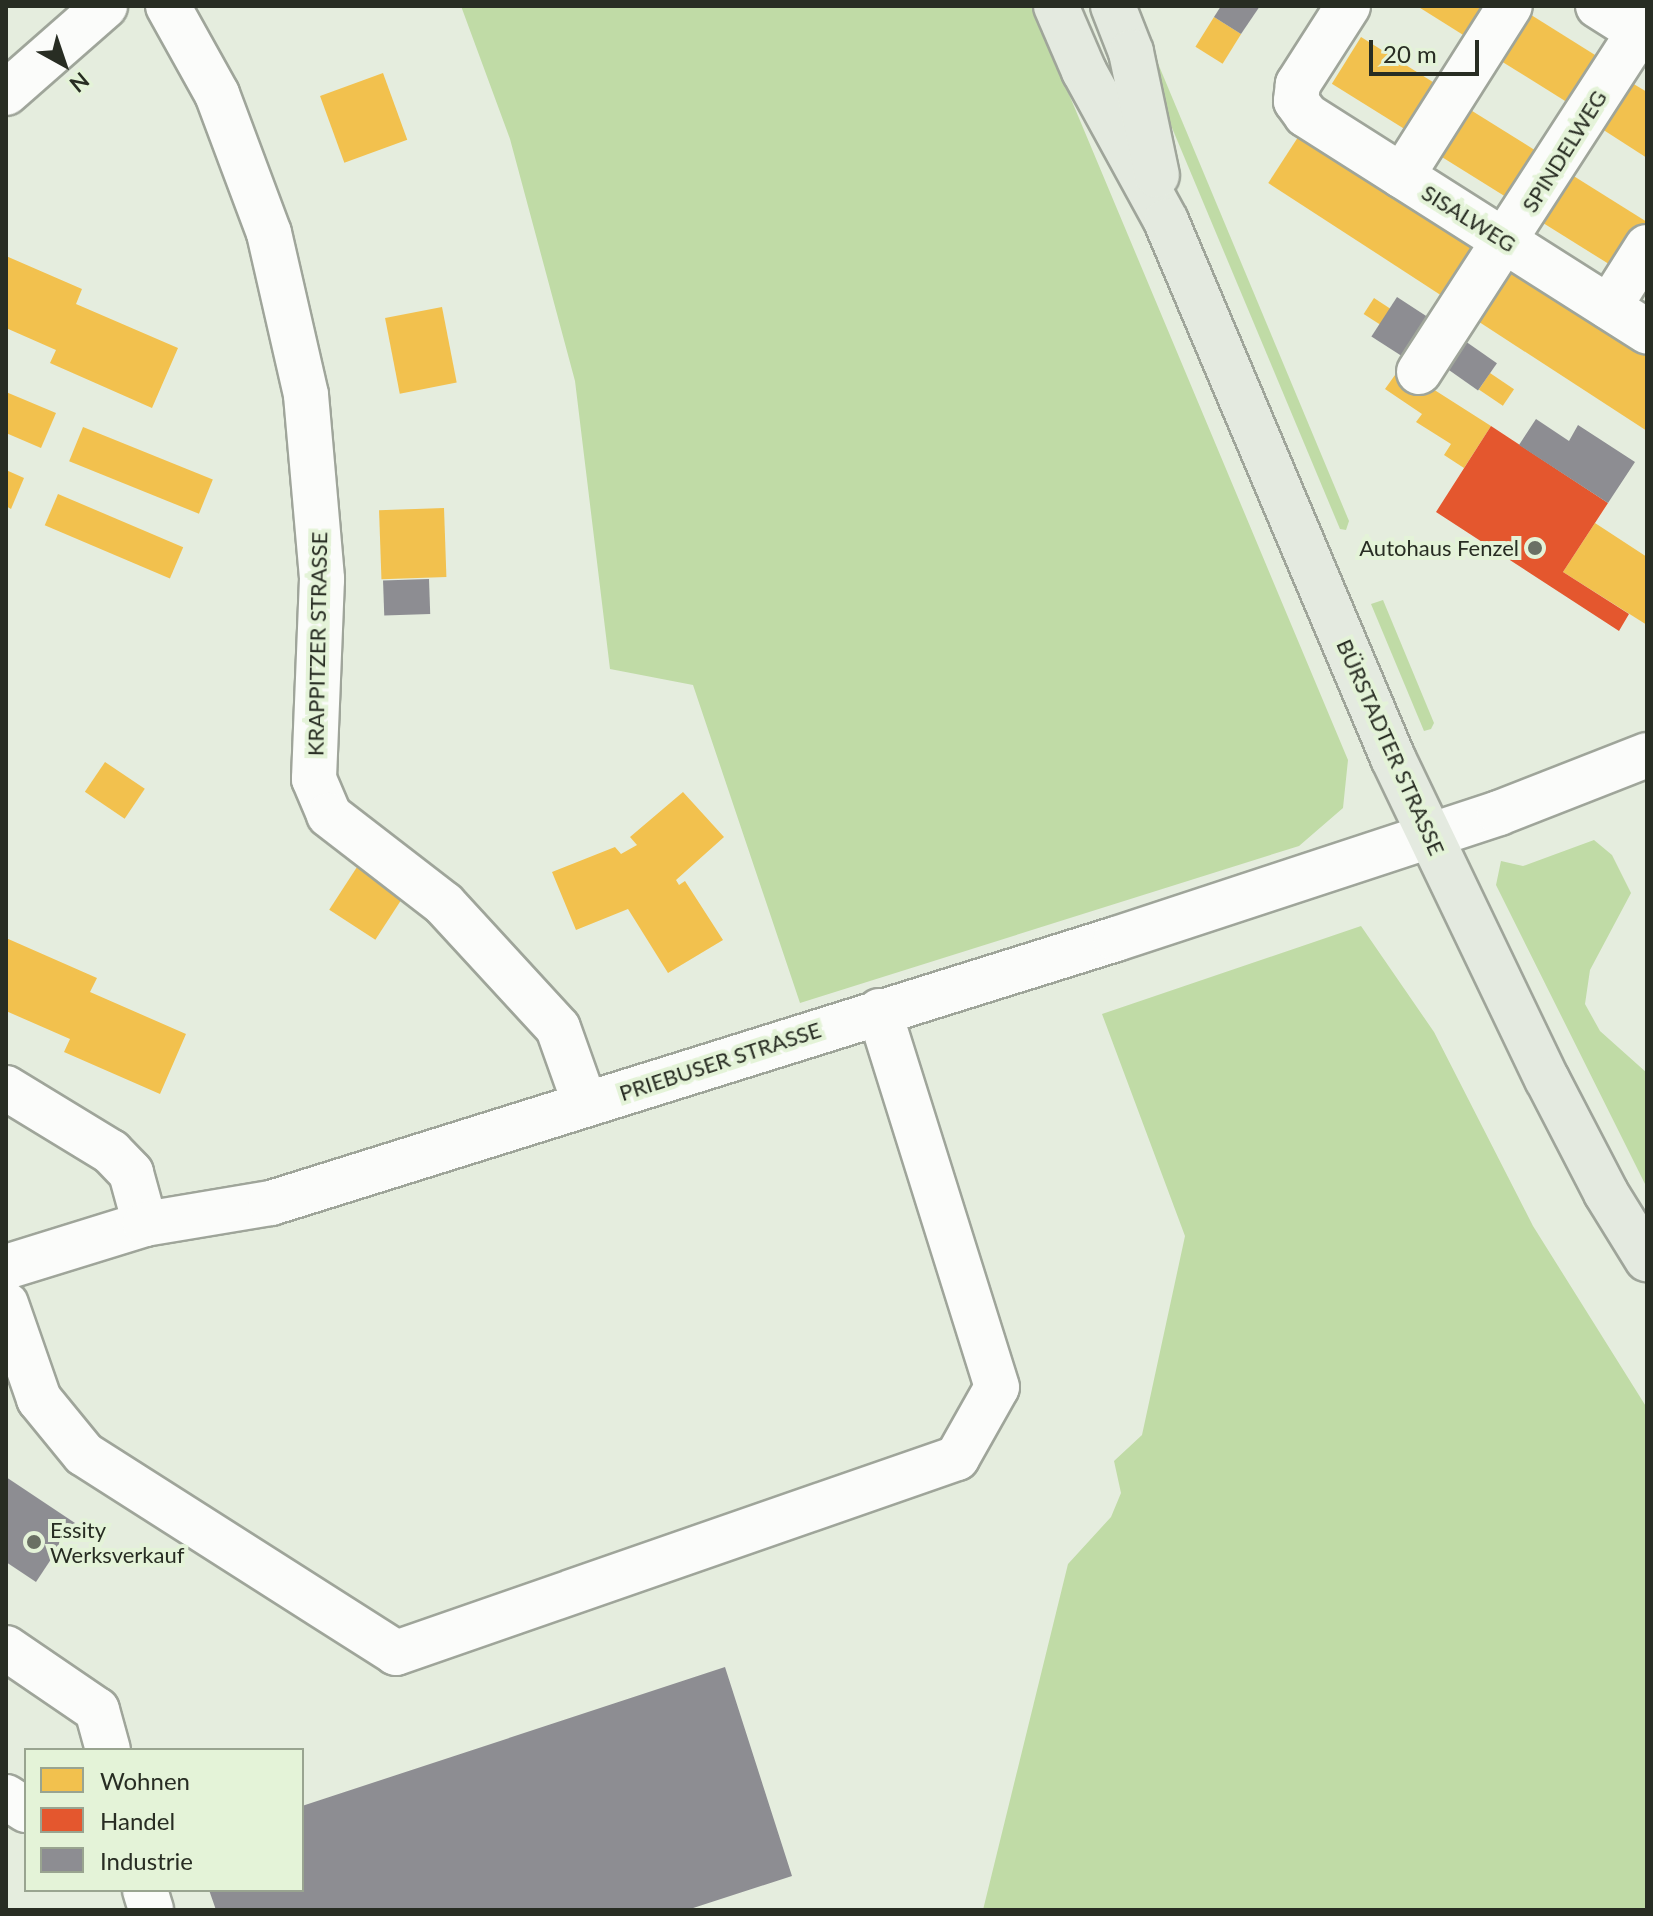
<!DOCTYPE html>
<html>
<head>
<meta charset="utf-8">
<style>
	body { margin:0 }
	#map { position:relative; width:1653px; height:1916px; overflow:hidden; background:#e5edde; font-family:Lato,sans-serif }
	div>[style] { position:absolute }
	[style*='--x'] { left:calc(var(--x)*1px); top:calc(var(--y)*1px); width:calc(var(--w)*1px); rotate:calc(var(--a)*1deg) }
	.green>* { inset:0; background:#c0dba6 }
	.homes>* { inset:0; background:#f2c14e; transform-origin:0 0 }
	.shops>* { inset:0; background:#e4572e }
	.industry>* { inset:0; background:#8d8d92; transform-origin:0 0 }
	.roads { filter:drop-shadow(2px 0 #9fa59a) drop-shadow(-2px 0 #9fa59a) drop-shadow(0 2px #9fa59a) drop-shadow(0 -2px #9fa59a) }
	.minor>* { height:44px; margin:-22px; padding:0 22px; transform-origin:22px; border-radius:22px; background:#fbfcfa }
	.major>* { height:44px; margin:-22px; padding:0 22px; transform-origin:22px; border-radius:22px; background:#e4eae0 }
	.dots>* { width:22px; height:22px; translate:-50% -50%; box-sizing:border-box; border:4px solid #e4f3d8; border-radius:50% }
	span { translate:-50% -50%; white-space:nowrap; text-align:center; line-height:1.15; -webkit-text-stroke:8px #e4f3d8; paint-order:stroke }
	.street-label { font-size:22px; color:#282d23 }
	.poi-label { font-size:22px; color:#282d23 }
	.right { translate:-100% -50%; text-align:right }
	.left { translate:0 -50%; text-align:left }
	.frame { position:absolute; inset:0; border:8px solid #282d23; pointer-events:none }
	.legend { position:absolute; left:24px; top:1748px; width:280px; height:144px; box-sizing:border-box; background:#e4f3d8; border:2px solid #99a490; margin:0; padding:10px 14px; list-style:none; font-size:24px; color:#282d23 }
	.legend li { display:flex; align-items:center; gap:16px; height:40px }
	.legend b { width:40px; border:2px solid #99a490 }
	.north { position:absolute; left:24px; top:24px; width:80px; height:80px; -webkit-text-stroke:6px #e4f3d8; paint-order:stroke; rotate:140deg; font-size:22px; font-weight:700; line-height:32px; text-align:center; color:#282d23 }
	.north::after { content:''; display:block; margin:auto; width:28px; height:36px; background:#282d23; clip-path:polygon(50% 0,100% 100%,50% 72%,0 100%) }
	.scale { position:absolute; left:1369px; top:40px; width:110px; height:36px; box-sizing:border-box; border:4px solid #282d23; border-top:0; padding-left:10px; font-size:24px; line-height:28px; white-space:nowrap; color:#282d23; -webkit-text-stroke:6px #e4f3d8; paint-order:stroke }
</style>
</head>
<body>
<div id="map">
	<div class="green">
		<div style="clip-path:polygon(461px 6px,1032px 6px,1348px 760px,1343px 808px,1299px 846px,800px 1003px,693px 685px,610px 669px,575px 381px,510px 139px)"></div>
		<div style="clip-path:polygon(1121px 6px,1134px 6px,1349px 521px,1346px 530px,1340px 529px)"></div>
		<div style="clip-path:polygon(1383px 600px,1434px 723px,1431px 729px,1424px 731px,1371px 604px)"></div>
		<div style="clip-path:polygon(1594px 840px,1612px 855px,1631px 893px,1590px 970px,1585px 1004px,1600px 1031px,1647px 1073px,1647px 1188px,1496px 885px,1501px 861px,1523px 866px)"></div>
		<div style="clip-path:polygon(1361px 926px,1434px 1032px,1533px 1226px,1647px 1408px,1647px 1910px,983px 1910px,1068px 1564px,1111px 1517px,1121px 1493px,1114px 1461px,1142px 1435px,1185px 1236px,1102px 1014px)"></div>
	</div>
	<div class="homes">
		<div style="clip-path:polygon(1417px 6px,1489px 6px,1468px 38px)"></div>
		<div style="left:1528px;top:13px;width:89px;height:55px;rotate:32deg"></div>
		<div style="left:1214px;top:17px;width:32px;height:35px;rotate:32deg"></div>
		<div style="left:1361px;top:37px;width:89px;height:55px;rotate:32deg"></div>
		<div style="left:383px;top:73px;width:71px;height:67px;rotate:70deg"></div>
		<div style="clip-path:polygon(1632px 83px,1647px 92px,1647px 158px,1602px 129px)"></div>
		<div style="left:1469px;top:109px;width:88px;height:55px;rotate:32deg"></div>
		<div style="left:1302px;top:131px;width:216px;height:62px;rotate:33deg"></div>
		<div style="left:1572px;top:175px;width:88px;height:56px;rotate:32deg"></div>
		<div style="clip-path:polygon(6px 256px,82px 289px,76px 304px,178px 348px,152px 408px,50px 363px,56px 350px,6px 328px)"></div>
		<div style="clip-path:polygon(1505px 262px,1647px 354px,1647px 431px,1470px 316px)"></div>
		<div style="left:1374px;top:298px;width:20px;height:19px;rotate:33deg"></div>
		<div style="left:442px;top:307px;width:77px;height:58px;rotate:79deg"></div>
		<div style="clip-path:polygon(1400px 368px,1491px 426px,1464px 468px,1444px 455px,1451px 444px,1416px 422px,1422px 414px,1385px 389px)"></div>
		<div style="left:1490px;top:373px;width:29px;height:20px;rotate:34deg"></div>
		<div style="clip-path:polygon(6px 392px,56px 413px,41px 448px,6px 433px)"></div>
		<div style="left:83px;top:427px;width:140px;height:37px;rotate:22deg"></div>
		<div style="clip-path:polygon(6px 470px,24px 478px,11px 509px,6px 506px)"></div>
		<div style="left:58px;top:494px;width:136px;height:34px;rotate:23deg"></div>
		<div style="left:444px;top:508px;width:69px;height:65px;rotate:88deg"></div>
		<div style="clip-path:polygon(1595px 523px,1647px 557px,1647px 625px,1563px 572px)"></div>
		<div style="left:105px;top:762px;width:48px;height:36px;rotate:34deg"></div>
		<div style="clip-path:polygon(683px 792px,724px 837px,676px 880px,679px 885px,685px 881px,723px 940px,668px 973px,628px 909px,576px 930px,552px 872px,615px 847px,621px 854px,637px 845px,630px 837px)"></div>
		<div style="left:357px;top:867px;width:55px;height:51px;rotate:33deg"></div>
		<div style="clip-path:polygon(6px 938px,97px 978px,90px 992px,186px 1034px,160px 1094px,64px 1052px,70px 1039px,6px 1011px)"></div>
	</div>
	<div class="shops">
		<div style="clip-path:polygon(1491px 426px,1608px 503px,1563px 572px,1629px 614px,1619px 631px,1436px 512px)"></div>
	</div>
	<div class="industry">
		<div style="clip-path:polygon(1221px 6px,1260px 6px,1241px 34px,1214px 17px)"></div>
		<div style="left:1397px;top:297px;width:38px;height:47px;rotate:33deg"></div>
		<div style="left:1465px;top:341px;width:39px;height:33px;rotate:35deg"></div>
		<div style="clip-path:polygon(1536px 419px,1569px 441px,1578px 425px,1635px 462px,1608px 503px,1519px 445px)"></div>
		<div style="left:429px;top:579px;width:35px;height:46px;rotate:88deg"></div>
		<div style="clip-path:polygon(6px 1477px,75px 1523px,36px 1582px,6px 1562px)"></div>
		<div style="clip-path:polygon(725px 1667px,792px 1876px,687px 1910px,216px 1910px,209px 1890px,302px 1890px,302px 1806px)"></div>
	</div>
	<div class="roads">
		<div class="minor">
			<div style="--x:168;--y:6;--w:101;--a:60.9"></div>
			<div style="--x:217;--y:94;--w:148;--a:69.5"></div>
			<div style="--x:269;--y:233;--w:166;--a:77.1"></div>
			<div style="--x:306;--y:395;--w:185;--a:85"></div>
			<div style="--x:322;--y:579;--w:200;--a:92.3"></div>
			<div style="--x:314;--y:779;--w:39;--a:67"></div>
			<div style="--x:329;--y:815;--w:145;--a:37.7"></div>
			<div style="--x:444;--y:904;--w:168;--a:47.4"></div>
			<div style="--x:558;--y:1028;--w:81;--a:70.4"></div>
			<div style="--x:1348;--y:6;--w:93;--a:122.7"></div>
			<div style="--x:1298;--y:84;--w:17;--a:97"></div>
			<div style="--x:1296;--y:101;--w:17;--a:54"></div>
			<div style="--x:1306;--y:115;--w:404;--a:32.4"></div>
			<div style="--x:1598;--y:6;--w:58;--a:32.3"></div>
			<div style="--x:6;--y:93;--w:132;--a:-41.3"></div>
			<div style="--x:1402;--y:176;--w:201;--a:-57.6"></div>
			<div style="--x:1609;--y:307;--w:71;--a:-57.7"></div>
			<div style="--x:1419;--y:372;--w:419;--a:-57.1"></div>
			<div style="--x:6;--y:1088;--w:123;--a:31.4"></div>
			<div style="--x:111;--y:1152;--w:29;--a:46"></div>
			<div style="--x:131;--y:1173;--w:53;--a:74.6"></div>
			<div style="--x:6;--y:1267;--w:145;--a:-17.2"></div>
			<div style="--x:145;--y:1224;--w:128;--a:-9.5"></div>
			<div style="--x:271;--y:1203;--w:885;--a:-17.35"></div>
			<div style="--x:1116;--y:939;--w:403;--a:-18.2"></div>
			<div style="--x:1499;--y:813;--w:159;--a:-21.4"></div>
			<div style="--x:6;--y:1304;--w:101;--a:70.8"></div>
			<div style="--x:39;--y:1399;--w:71;--a:50.7"></div>
			<div style="--x:84;--y:1454;--w:370;--a:32.5"></div>
			<div style="--x:396;--y:1653;--w:594;--a:-19.17"></div>
			<div style="--x:957;--y:1458;--w:81;--a:-60.6"></div>
			<div style="--x:997;--y:1387;--w:394;--a:-107.4"></div>
			<div style="--x:6;--y:1648;--w:110;--a:34.3"></div>
			<div style="--x:97;--y:1710;--w:41;--a:74.6"></div>
			<div style="--x:6;--y:1797;--w:24;--a:33"></div>
			<div style="--x:145;--y:1890;--w:21;--a:73"></div>
		</div>
		<div class="major">
			<div style="--x:1056;--y:6;--w:71;--a:66.7"></div>
			<div style="--x:1084;--y:71;--w:171;--a:61.3"></div>
			<div style="--x:1166;--y:221;--w:583;--a:67.09"></div>
			<div style="--x:1393;--y:758;--w:356;--a:64.4"></div>
			<div style="--x:1547;--y:1079;--w:128;--a:62.6"></div>
			<div style="--x:1606;--y:1193;--w:78;--a:58.2"></div>
			<div style="--x:1113;--y:6;--w:49;--a:68.6"></div>
			<div style="--x:1131;--y:52;--w:126;--a:78.1"></div>
		</div>
	</div>
	<div class="dots">
		<div style="left:1535px;top:548px;background:#6a7064"></div>
		<div style="left:34px;top:1542px;background:#6a7064"></div>
	</div>
	<div class="street-label">
		<span style="left:1564px;top:151px;rotate:-58deg">SPINDELWEG</span>
		<span style="left:1469px;top:218px;rotate:32deg">SISALWEG</span>
		<span style="left:317px;top:644px;rotate:-89deg">KRAPPITZER STRASSE</span>
		<span style="left:1391px;top:747px;rotate:66deg">BÜRSTADTER STRASSE</span>
		<span style="left:720px;top:1061px;rotate:-18deg">PRIEBUSER STRASSE</span>
	</div>
	<div class="poi-label">
		<span class="right" style="left:1519px;top:548px">Autohaus Fenzel</span>
		<span class="left" style="left:50px;top:1542px">Essity<br>Werksverkauf</span>
	</div>
	<div class="frame"></div>
	<ul class="legend">
	<li><b style="height:22px;background:#f2c14e"></b>Wohnen</li>
	<li><b style="height:22px;background:#e4572e"></b>Handel</li>
	<li><b style="height:22px;background:#8d8d92"></b>Industrie</li>
	</ul>
	<div class="north">N</div>
	<div class="scale">20 m</div>
</div>
</body>
</html>
